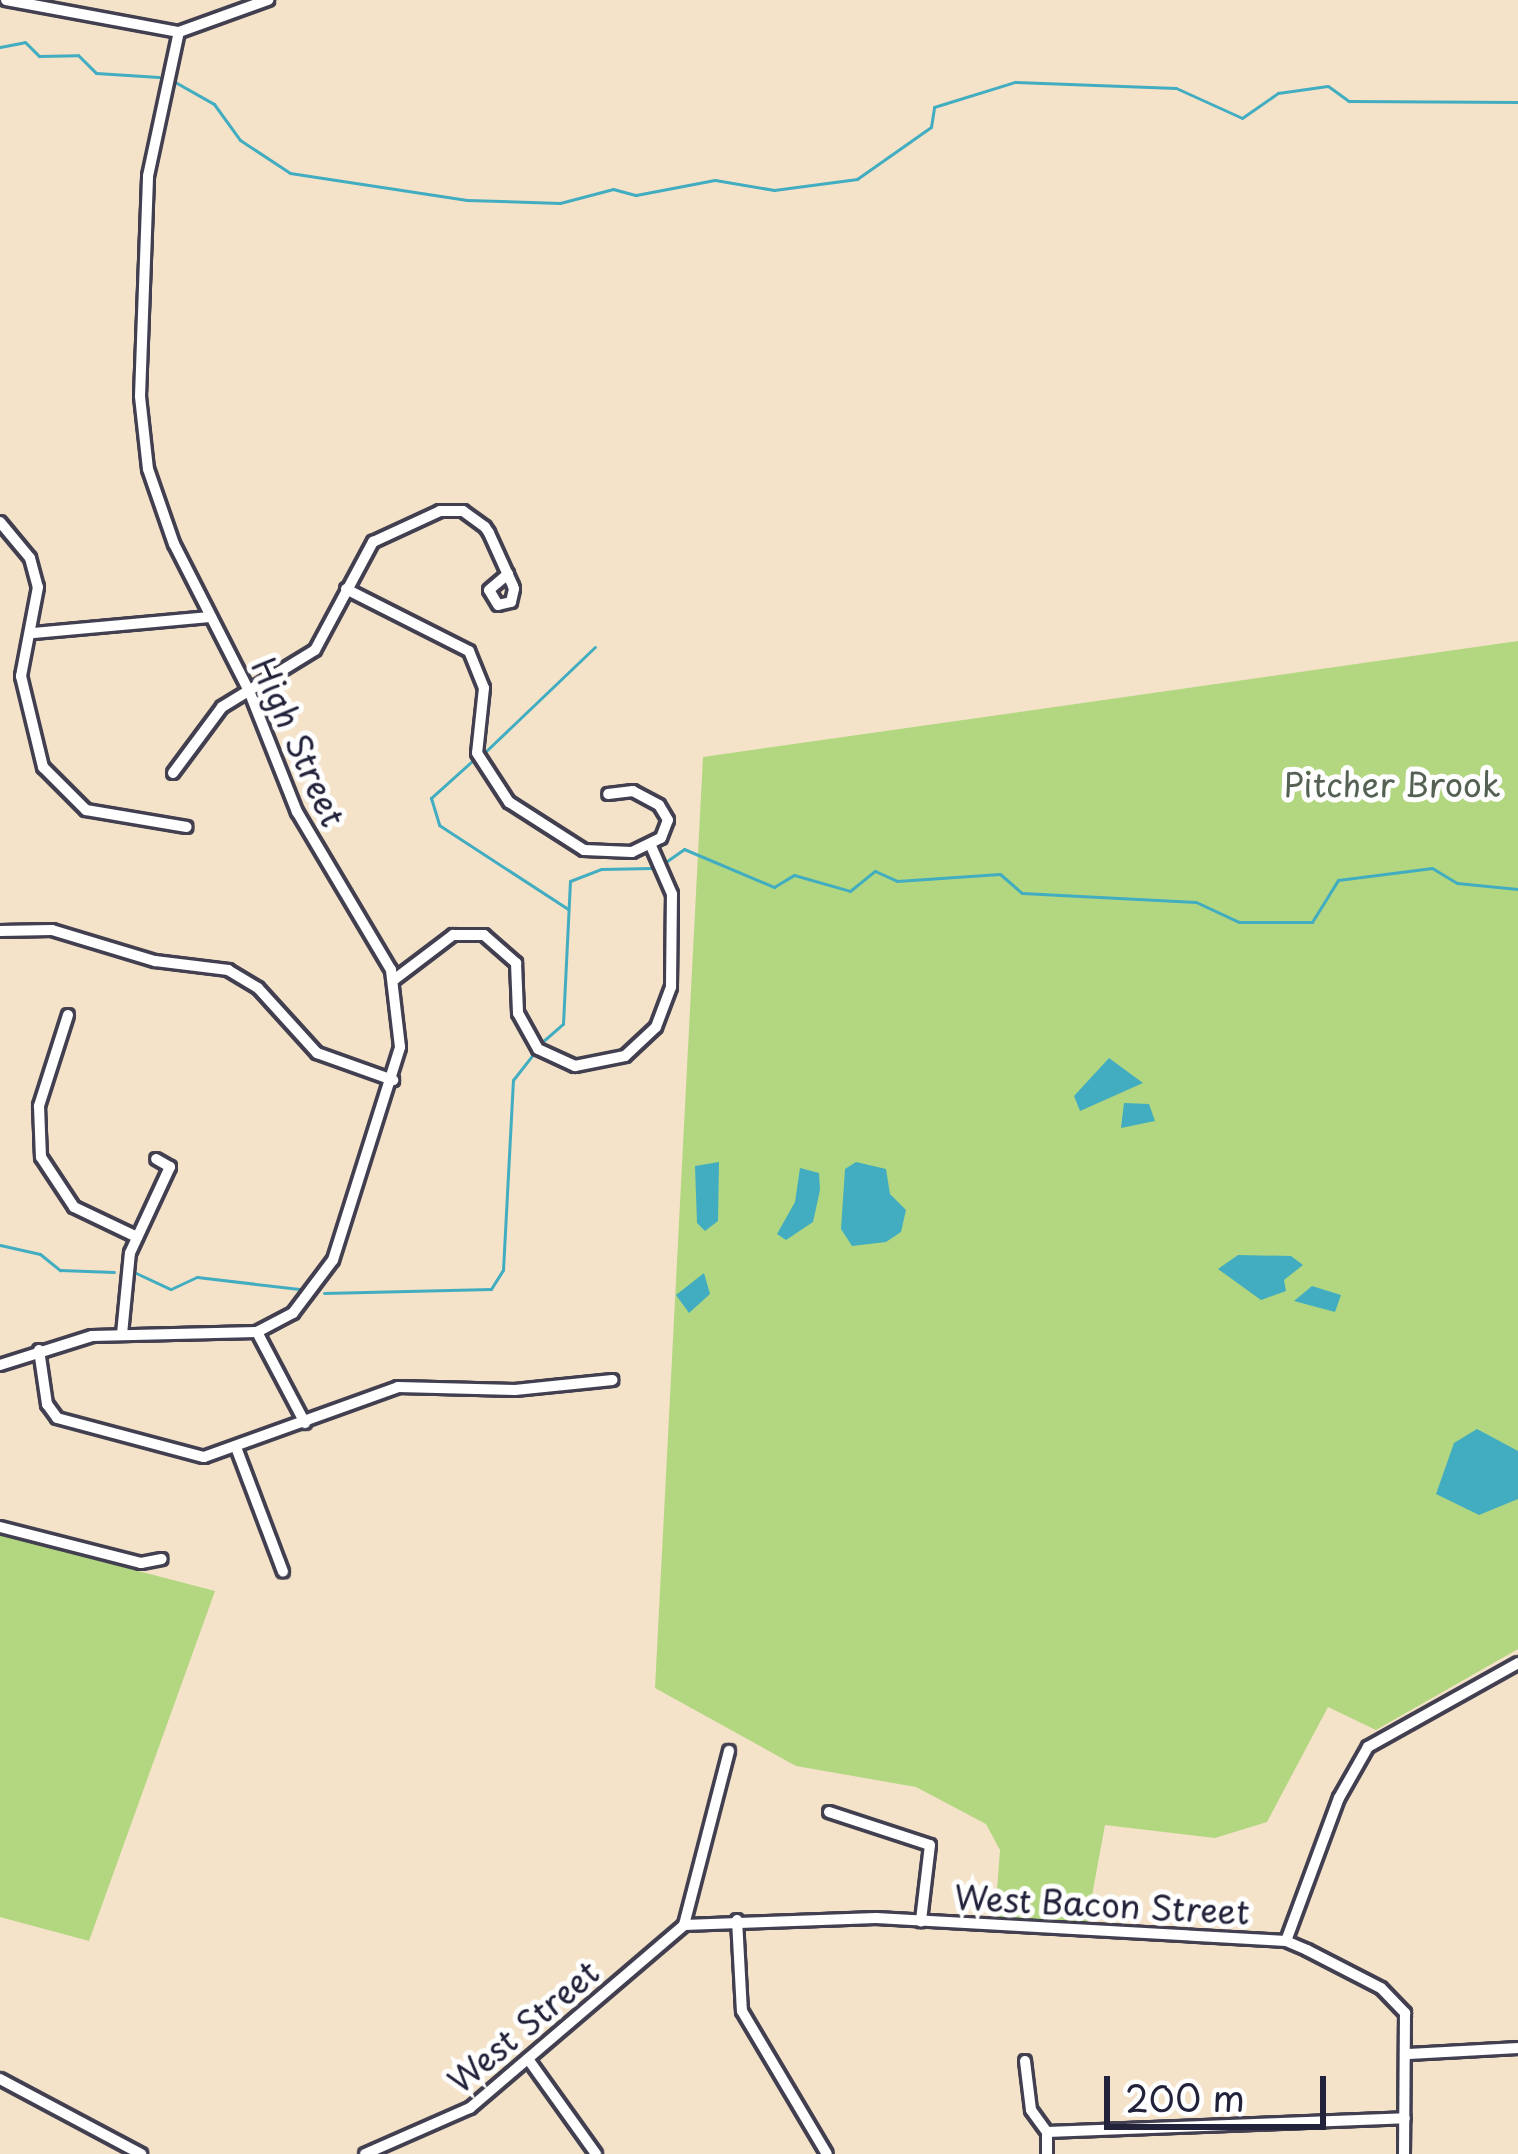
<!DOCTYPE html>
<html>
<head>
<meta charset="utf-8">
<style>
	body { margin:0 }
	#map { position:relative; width:1518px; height:2154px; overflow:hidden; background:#f4e3c9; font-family:"Playpen Sans",sans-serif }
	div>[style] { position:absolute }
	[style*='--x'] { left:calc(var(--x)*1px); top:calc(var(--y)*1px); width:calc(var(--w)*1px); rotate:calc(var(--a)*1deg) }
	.green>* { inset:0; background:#b2d780 }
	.water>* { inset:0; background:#42adc1 }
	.stream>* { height:3px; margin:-1.5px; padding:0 1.5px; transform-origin:1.5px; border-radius:1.5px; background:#42adc1 }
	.roads { filter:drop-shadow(3px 0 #423f50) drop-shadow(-3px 0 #423f50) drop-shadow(0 3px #423f50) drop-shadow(0 -3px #423f50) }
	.minor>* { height:10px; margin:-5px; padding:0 5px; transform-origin:5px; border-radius:5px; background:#fff }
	span { translate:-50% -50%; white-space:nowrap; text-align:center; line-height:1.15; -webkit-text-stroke:10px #fff; paint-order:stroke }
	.street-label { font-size:33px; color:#22223b }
	.park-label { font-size:33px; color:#546153 }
	.scale { position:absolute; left:1104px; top:2076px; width:222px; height:54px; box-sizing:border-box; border:6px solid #22223b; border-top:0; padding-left:15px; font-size:36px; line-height:42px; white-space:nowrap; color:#22223b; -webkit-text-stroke:9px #fff; paint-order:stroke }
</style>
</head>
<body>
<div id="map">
	<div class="green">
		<div style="clip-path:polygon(1518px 641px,1518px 1649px,1376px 1730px,1328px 1707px,1267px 1822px,1215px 1838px,1105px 1825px,1087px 1923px,995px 1917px,1000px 1850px,986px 1824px,916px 1787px,796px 1766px,655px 1688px,703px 757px)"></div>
		<div style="clip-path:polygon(0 1535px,215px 1591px,89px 1941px,0 1917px)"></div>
	</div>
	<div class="water">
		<div style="clip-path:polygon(1109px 1058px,1143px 1083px,1080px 1111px,1074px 1096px)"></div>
		<div style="clip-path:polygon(1124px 1103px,1149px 1104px,1155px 1121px,1121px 1128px)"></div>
		<div style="clip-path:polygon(719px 1162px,718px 1221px,705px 1231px,697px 1223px,695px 1166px)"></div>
		<div style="clip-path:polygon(856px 1162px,886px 1169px,890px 1194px,906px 1210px,901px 1232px,886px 1242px,852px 1246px,841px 1229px,845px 1169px)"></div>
		<div style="clip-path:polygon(800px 1168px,819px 1173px,820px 1190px,813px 1222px,786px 1240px,777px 1234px,795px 1202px)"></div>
		<div style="clip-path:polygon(1238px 1255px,1291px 1256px,1303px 1265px,1284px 1280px,1286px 1291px,1261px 1300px,1218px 1269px)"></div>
		<div style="clip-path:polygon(704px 1273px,710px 1294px,689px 1313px,676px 1295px)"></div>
		<div style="clip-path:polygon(1312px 1286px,1341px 1295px,1335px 1312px,1294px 1301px)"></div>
		<div style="clip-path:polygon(1477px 1429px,1518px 1451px,1518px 1499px,1479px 1515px,1436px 1494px,1454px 1443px)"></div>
	</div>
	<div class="stream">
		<div style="--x:0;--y:47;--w:25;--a:-11"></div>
		<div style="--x:25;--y:42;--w:20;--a:45"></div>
		<div style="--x:39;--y:56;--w:39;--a:-1"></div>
		<div style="--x:78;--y:55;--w:25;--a:45"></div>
		<div style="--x:96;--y:73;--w:63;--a:3.6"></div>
		<div style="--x:175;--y:82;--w:45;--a:29.4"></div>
		<div style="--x:214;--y:104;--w:44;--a:54.2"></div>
		<div style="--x:240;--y:140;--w:60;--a:33.4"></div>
		<div style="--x:290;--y:173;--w:179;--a:8.7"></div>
		<div style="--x:467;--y:200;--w:93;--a:1.8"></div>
		<div style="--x:560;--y:203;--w:55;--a:-14.8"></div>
		<div style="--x:613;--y:189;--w:24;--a:15"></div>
		<div style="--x:636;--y:195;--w:80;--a:-10.8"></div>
		<div style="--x:715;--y:180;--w:60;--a:9.6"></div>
		<div style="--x:774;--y:190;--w:84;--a:-7.5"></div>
		<div style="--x:857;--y:179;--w:90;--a:-35.1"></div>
		<div style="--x:931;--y:127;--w:20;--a:-81"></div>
		<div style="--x:934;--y:107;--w:85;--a:-17.2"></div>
		<div style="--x:1015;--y:82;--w:161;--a:2.1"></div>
		<div style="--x:1176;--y:88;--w:72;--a:24.4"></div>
		<div style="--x:1242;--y:118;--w:44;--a:-34.8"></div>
		<div style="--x:1278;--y:93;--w:50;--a:-8"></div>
		<div style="--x:1328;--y:86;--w:26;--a:36"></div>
		<div style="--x:1349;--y:101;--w:169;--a:0.3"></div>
		<div style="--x:485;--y:752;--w:152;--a:-43.7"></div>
		<div style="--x:471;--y:762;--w:54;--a:138"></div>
		<div style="--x:431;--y:798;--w:28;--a:73"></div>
		<div style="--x:439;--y:825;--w:154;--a:33.1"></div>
		<div style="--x:667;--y:861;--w:21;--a:-35"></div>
		<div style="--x:684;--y:849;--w:98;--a:22.9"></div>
		<div style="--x:774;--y:887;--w:23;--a:-31"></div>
		<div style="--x:794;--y:875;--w:58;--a:15.9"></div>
		<div style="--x:850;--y:891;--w:32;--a:-39"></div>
		<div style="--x:875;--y:871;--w:24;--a:24"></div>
		<div style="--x:897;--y:881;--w:103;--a:-3.9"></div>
		<div style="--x:1000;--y:874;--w:29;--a:41"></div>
		<div style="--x:1022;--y:893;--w:174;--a:3"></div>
		<div style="--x:1196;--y:902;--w:47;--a:24.9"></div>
		<div style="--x:1239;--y:922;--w:73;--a:0"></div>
		<div style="--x:1312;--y:922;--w:49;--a:-58.2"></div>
		<div style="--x:1338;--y:880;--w:95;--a:-7.3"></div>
		<div style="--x:1432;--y:868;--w:29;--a:31"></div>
		<div style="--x:1457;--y:883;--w:61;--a:5.6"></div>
		<div style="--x:541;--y:1043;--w:29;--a:-41"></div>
		<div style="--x:563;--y:1024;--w:143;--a:-87.2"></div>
		<div style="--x:570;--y:881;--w:33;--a:-21"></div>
		<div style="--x:601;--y:869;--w:51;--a:-1.1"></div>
		<div style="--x:0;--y:1245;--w:41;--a:12.7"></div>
		<div style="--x:40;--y:1254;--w:26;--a:39"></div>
		<div style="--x:60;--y:1270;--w:54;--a:2.1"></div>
		<div style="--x:136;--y:1273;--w:38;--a:25"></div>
		<div style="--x:171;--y:1289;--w:29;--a:-25"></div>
		<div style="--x:197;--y:1277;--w:103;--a:6.7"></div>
		<div style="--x:324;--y:1293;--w:167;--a:-1.4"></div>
		<div style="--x:491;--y:1289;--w:22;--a:-58"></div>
		<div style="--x:503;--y:1270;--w:190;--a:-87"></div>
		<div style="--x:513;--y:1080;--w:31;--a:-52"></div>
	</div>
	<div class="roads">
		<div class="minor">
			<div style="--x:6;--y:0;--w:176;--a:10.5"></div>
			<div style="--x:179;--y:32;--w:95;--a:-19.8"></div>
			<div style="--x:0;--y:522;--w:47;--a:50.2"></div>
			<div style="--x:30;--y:558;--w:30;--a:75"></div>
			<div style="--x:38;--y:587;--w:91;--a:100.8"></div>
			<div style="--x:21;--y:676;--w:94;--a:76.4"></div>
			<div style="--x:43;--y:767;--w:61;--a:45"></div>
			<div style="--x:86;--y:810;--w:102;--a:9.6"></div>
			<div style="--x:346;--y:589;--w:138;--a:26.8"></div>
			<div style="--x:469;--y:651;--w:40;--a:68"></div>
			<div style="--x:484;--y:688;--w:65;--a:96.1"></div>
			<div style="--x:477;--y:753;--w:59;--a:56.9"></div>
			<div style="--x:509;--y:802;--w:89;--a:32.6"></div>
			<div style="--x:584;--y:850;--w:48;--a:2.4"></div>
			<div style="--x:632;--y:852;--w:32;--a:-26"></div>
			<div style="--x:661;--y:838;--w:19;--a:-69"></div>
			<div style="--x:668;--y:820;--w:17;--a:-121"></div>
			<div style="--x:659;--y:805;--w:30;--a:-152"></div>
			<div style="--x:633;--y:791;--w:25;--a:173"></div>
			<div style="--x:33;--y:633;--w:178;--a:-5.2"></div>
			<div style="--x:173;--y:773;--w:82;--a:-53.4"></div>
			<div style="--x:222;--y:707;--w:109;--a:-31.5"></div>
			<div style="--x:315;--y:650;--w:123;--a:-61.8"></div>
			<div style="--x:373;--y:542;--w:74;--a:-24.8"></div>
			<div style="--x:440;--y:511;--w:23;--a:0"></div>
			<div style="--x:463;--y:511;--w:27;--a:36"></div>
			<div style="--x:485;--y:527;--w:7;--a:56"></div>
			<div style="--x:489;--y:533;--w:58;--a:65.6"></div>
			<div style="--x:513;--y:586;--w:3;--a:72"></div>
			<div style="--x:514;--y:589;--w:13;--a:103"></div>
			<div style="--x:511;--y:602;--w:13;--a:167"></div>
			<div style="--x:498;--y:605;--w:17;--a:-121"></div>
			<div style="--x:489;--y:590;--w:25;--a:-40"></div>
			<div style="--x:0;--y:931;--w:52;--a:-1.1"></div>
			<div style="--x:52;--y:930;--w:108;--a:16.8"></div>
			<div style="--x:155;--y:961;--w:74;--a:7"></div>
			<div style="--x:228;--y:970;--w:35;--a:31"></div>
			<div style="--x:258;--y:988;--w:88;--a:47.8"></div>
			<div style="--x:317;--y:1053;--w:81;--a:19.6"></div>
			<div style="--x:395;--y:979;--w:73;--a:-37.2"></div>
			<div style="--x:453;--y:935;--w:31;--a:0"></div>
			<div style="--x:484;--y:935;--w:43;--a:41.2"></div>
			<div style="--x:516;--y:963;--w:50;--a:87.7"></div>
			<div style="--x:518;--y:1013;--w:41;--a:60.9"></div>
			<div style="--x:538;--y:1049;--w:41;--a:24.7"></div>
			<div style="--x:575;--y:1066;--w:51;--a:-11.3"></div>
			<div style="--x:625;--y:1056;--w:42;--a:-43.1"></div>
			<div style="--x:656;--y:1027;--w:43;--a:-69.4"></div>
			<div style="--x:671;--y:987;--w:93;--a:-89.4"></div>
			<div style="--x:672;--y:894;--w:52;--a:-113.6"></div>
			<div style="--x:68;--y:1015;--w:96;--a:107.7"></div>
			<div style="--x:39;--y:1106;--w:51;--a:87.8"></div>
			<div style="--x:41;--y:1157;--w:60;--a:56.6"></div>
			<div style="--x:74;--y:1207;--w:70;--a:25.5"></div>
			<div style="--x:257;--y:1332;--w:103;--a:62.2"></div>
			<div style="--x:122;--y:1334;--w:81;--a:-84.4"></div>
			<div style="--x:130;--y:1253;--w:95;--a:-65.1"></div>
			<div style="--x:170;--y:1167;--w:16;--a:-150"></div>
			<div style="--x:39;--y:1350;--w:55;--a:81.6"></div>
			<div style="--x:47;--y:1404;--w:17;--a:54"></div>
			<div style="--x:57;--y:1418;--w:152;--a:14.9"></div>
			<div style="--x:204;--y:1457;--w:206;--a:-19.8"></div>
			<div style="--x:398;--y:1387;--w:117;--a:1.5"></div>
			<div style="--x:515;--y:1390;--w:98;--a:-5.9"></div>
			<div style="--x:0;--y:1365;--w:96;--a:-17.5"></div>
			<div style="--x:92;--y:1336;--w:165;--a:-1.4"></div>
			<div style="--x:257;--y:1332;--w:41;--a:-27.8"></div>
			<div style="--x:293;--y:1313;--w:66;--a:-53"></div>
			<div style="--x:333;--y:1260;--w:223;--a:-72.5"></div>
			<div style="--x:400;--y:1047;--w:78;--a:-96.7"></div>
			<div style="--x:391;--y:970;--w:184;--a:-120.7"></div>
			<div style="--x:297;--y:812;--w:130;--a:-111.6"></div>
			<div style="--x:249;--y:691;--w:165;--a:-117"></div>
			<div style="--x:174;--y:544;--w:79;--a:-109.1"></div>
			<div style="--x:148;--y:469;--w:73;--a:-96.3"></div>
			<div style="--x:140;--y:396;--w:220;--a:-87.9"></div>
			<div style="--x:148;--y:176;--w:147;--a:-77.9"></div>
			<div style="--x:237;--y:1450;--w:130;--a:69.3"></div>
			<div style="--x:0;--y:1527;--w:146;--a:14.3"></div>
			<div style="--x:141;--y:1563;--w:21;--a:-11"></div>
			<div style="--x:829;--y:1812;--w:106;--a:18.1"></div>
			<div style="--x:930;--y:1845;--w:77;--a:96.8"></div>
			<div style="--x:737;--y:1920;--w:91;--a:86.9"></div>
			<div style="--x:742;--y:2011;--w:166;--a:59.3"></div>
			<div style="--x:684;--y:1925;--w:180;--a:-75.5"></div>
			<div style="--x:1286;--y:1941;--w:153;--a:-69.7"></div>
			<div style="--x:1339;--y:1798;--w:59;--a:-60.4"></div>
			<div style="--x:1368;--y:1747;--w:172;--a:-29.2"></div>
			<div style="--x:1409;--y:2054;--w:109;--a:-3.2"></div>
			<div style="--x:528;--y:2059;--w:117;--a:54.4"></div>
			<div style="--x:1025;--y:2061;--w:49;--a:83"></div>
			<div style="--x:1031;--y:2110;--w:27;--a:54"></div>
			<div style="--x:0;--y:2079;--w:160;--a:28"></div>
			<div style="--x:1047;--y:2132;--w:358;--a:-2.2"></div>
			<div style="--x:365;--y:2154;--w:115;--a:-23.7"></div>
			<div style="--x:470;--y:2108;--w:282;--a:-40.5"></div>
			<div style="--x:684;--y:1925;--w:192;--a:-2.1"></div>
			<div style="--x:876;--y:1918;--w:411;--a:3.2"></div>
			<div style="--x:1286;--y:1941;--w:23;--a:23"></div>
			<div style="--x:1307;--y:1950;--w:83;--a:27.2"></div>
			<div style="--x:1381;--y:1988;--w:35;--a:46"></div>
			<div style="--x:1405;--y:2013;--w:141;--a:90.4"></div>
			<div style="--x:1047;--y:2154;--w:22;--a:-90"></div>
		</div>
	</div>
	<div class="street-label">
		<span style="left:299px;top:742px;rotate:66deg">High Street</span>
		<span style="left:1102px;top:1904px;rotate:3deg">West Bacon Street</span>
		<span style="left:523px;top:2026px;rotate:-40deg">West Street</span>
	</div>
	<div class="park-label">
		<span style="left:1392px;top:784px">Pitcher Brook</span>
	</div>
	<div class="scale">200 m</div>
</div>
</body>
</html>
